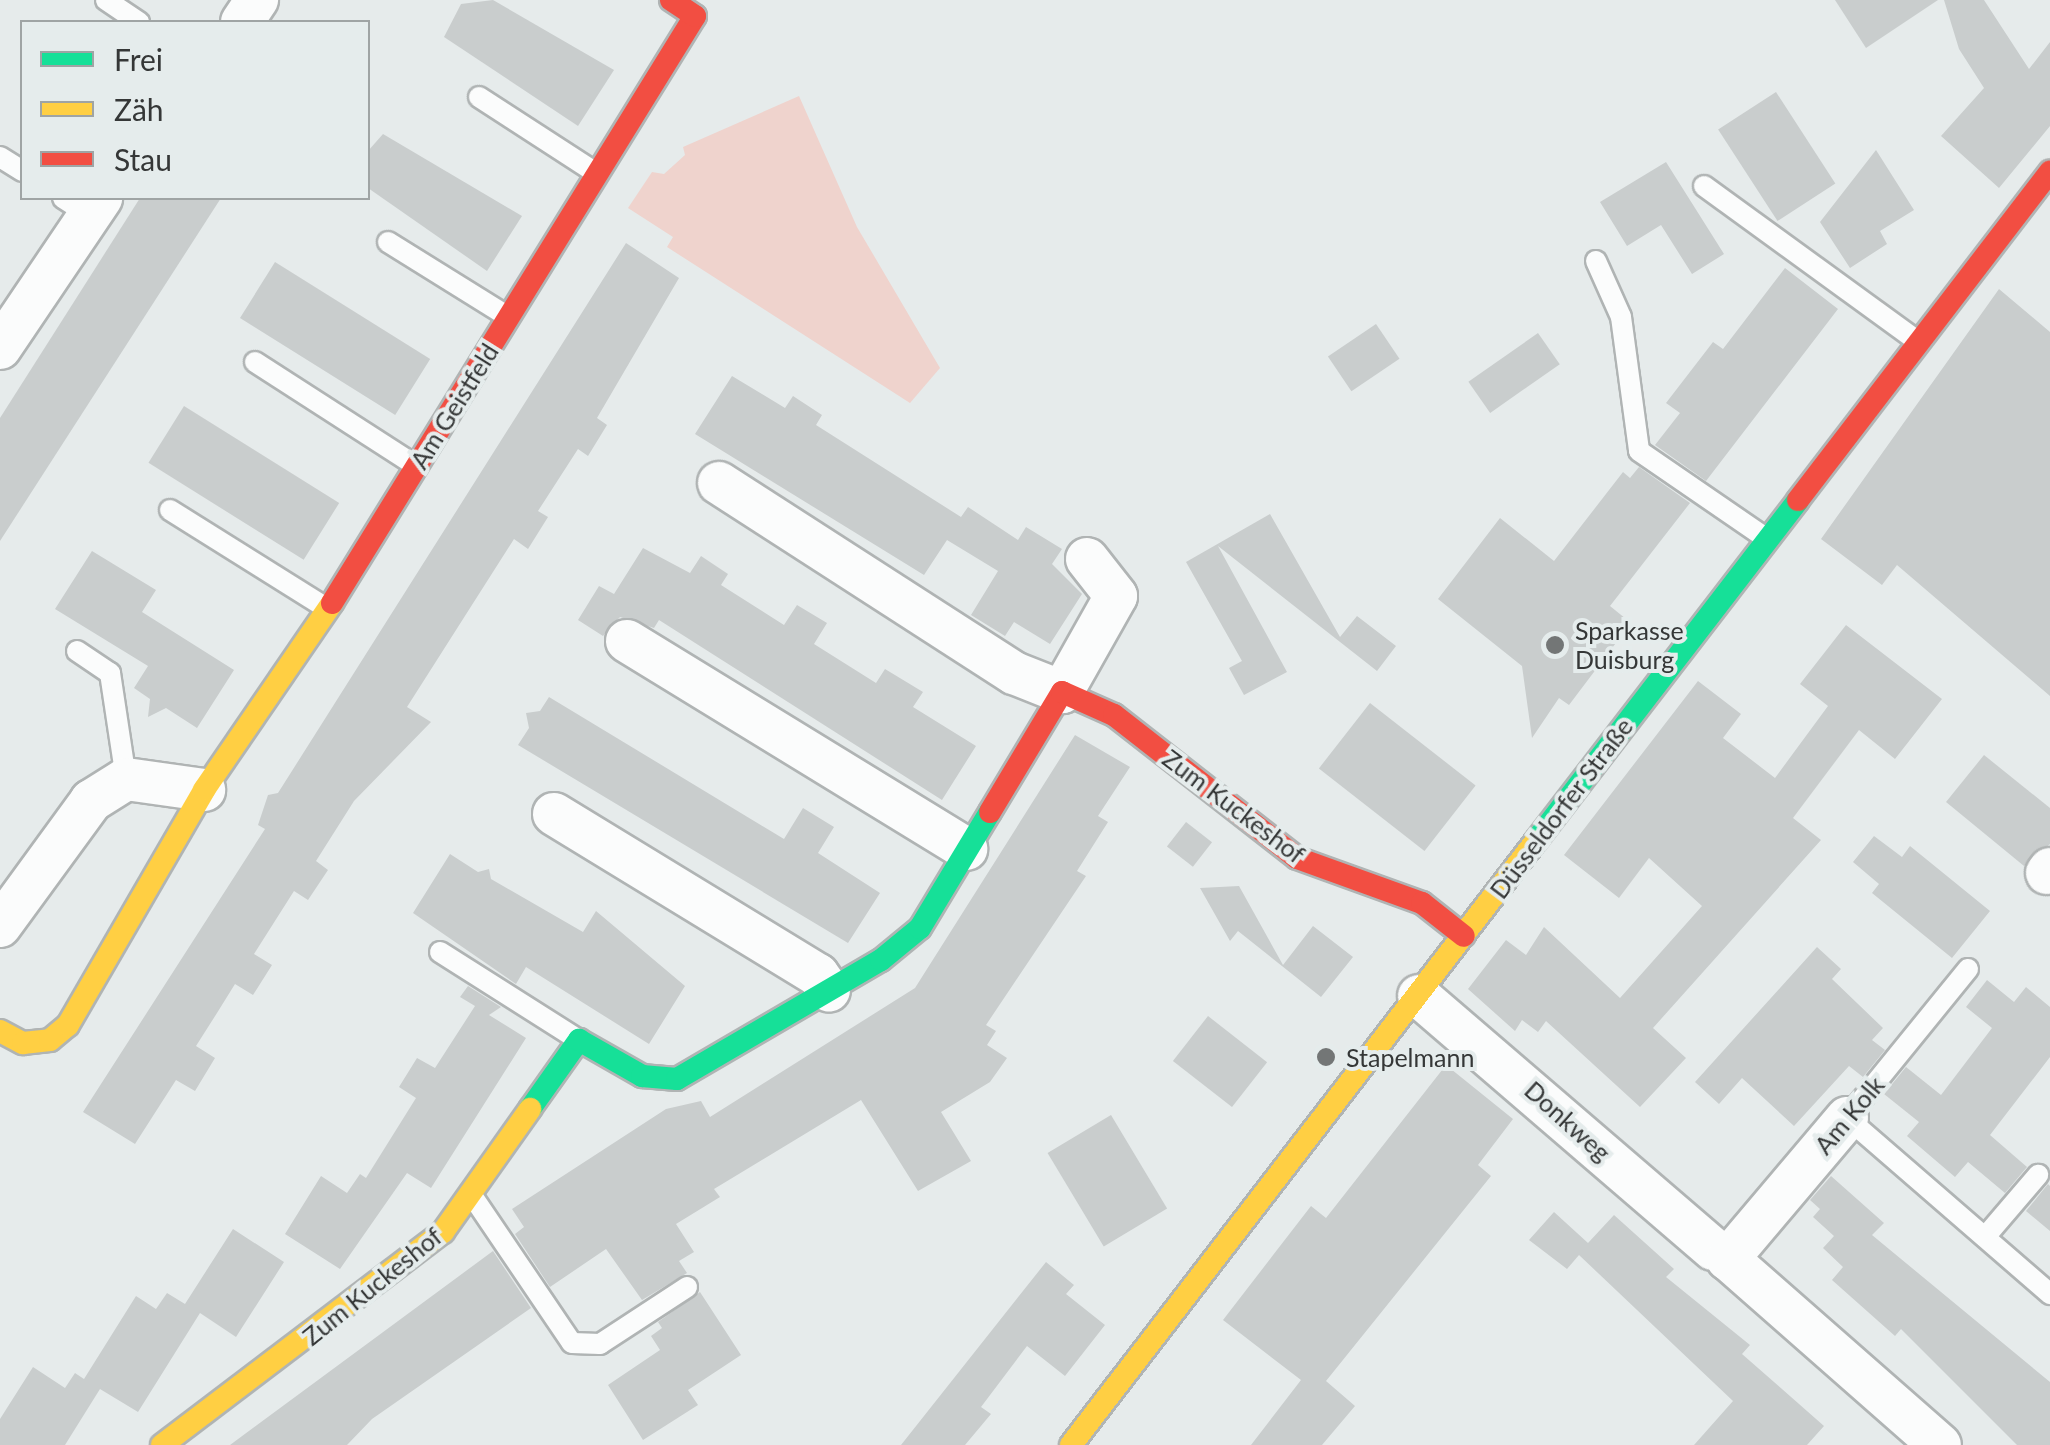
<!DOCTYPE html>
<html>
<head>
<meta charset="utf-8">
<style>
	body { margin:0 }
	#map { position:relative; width:2050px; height:1445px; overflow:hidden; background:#e6ebeb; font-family:Lato,sans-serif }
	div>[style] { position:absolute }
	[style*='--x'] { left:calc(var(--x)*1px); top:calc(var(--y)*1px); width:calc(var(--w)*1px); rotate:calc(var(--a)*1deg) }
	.green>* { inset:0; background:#efd3cd }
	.building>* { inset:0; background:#c9cdcd; transform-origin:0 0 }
	.roads { filter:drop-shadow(2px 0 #b0b4b4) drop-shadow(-2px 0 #b0b4b4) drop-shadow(0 2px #b0b4b4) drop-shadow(0 -2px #b0b4b4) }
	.lane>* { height:20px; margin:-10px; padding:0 10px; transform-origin:10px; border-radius:10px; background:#fbfcfc }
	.street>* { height:42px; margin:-21px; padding:0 21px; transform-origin:21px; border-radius:21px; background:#fbfcfc }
	.fast>* { height:22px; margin:-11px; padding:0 11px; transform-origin:11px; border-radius:11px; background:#16e098 }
	.slow>* { height:22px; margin:-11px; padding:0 11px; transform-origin:11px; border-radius:11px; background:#ffcf43 }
	.jam>* { height:22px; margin:-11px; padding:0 11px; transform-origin:11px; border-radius:11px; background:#f24e42 }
	.dots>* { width:28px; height:28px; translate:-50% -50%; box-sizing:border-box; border:5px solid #e5ecec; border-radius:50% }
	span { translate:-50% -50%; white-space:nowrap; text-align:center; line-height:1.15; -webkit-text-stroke:8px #e5ecec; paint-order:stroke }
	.street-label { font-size:25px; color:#353737 }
	.poi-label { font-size:25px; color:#353737 }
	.left { translate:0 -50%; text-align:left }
	.legend { position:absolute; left:20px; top:20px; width:350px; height:180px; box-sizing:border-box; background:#e5ecec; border:2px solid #9fa4a4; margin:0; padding:12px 18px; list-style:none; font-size:30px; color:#353737 }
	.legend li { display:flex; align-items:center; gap:20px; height:50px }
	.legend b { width:50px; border:2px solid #9fa4a4 }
</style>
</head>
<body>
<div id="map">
	<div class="green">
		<div style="clip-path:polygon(799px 96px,857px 227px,940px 368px,910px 403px,667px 247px,673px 237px,628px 208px,652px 172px,664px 174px,685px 155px,683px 147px)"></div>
	</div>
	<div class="building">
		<div style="clip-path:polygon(493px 0,614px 70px,578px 126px,444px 37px,461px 4px)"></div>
		<div style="clip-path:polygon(1835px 0,1938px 0,1866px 48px)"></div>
		<div style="clip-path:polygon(1944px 0,1984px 0,2029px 69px,2050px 42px,2050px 126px,1999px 188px,1941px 136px,1984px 88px,1959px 49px)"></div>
		<div style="left:1776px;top:92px;width:109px;height:69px;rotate:57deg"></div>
		<div style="clip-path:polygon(383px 134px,522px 216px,487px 271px,368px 188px,368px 151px)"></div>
		<div style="clip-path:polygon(1876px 150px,1914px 210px,1880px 231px,1887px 244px,1850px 268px,1820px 222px)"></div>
		<div style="clip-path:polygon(1666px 162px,1724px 254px,1692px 274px,1661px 225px,1627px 246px,1600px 202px)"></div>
		<div style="clip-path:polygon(140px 198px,221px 198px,0 541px,0 418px)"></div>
		<div style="clip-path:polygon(626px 243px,679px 278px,597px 418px,607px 425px,588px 456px,578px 449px,538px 511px,548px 517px,528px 549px,514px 539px,407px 707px,431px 722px,354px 801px,316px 861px,328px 870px,308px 900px,294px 891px,254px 954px,272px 965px,253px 995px,235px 984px,217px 1013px,196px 1046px,215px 1058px,195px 1091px,176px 1080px,135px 1144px,83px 1112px,265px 829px,258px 825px,268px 795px,278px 793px)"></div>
		<div style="left:275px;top:262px;width:183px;height:66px;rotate:32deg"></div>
		<div style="clip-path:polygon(1785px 268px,1838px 309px,1706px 481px,1655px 445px,1680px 413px,1666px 403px,1713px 342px,1723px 349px)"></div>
		<div style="clip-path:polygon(1999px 289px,2050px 332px,2050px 696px,1897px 565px,1882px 585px,1821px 539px)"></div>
		<div style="left:1376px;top:324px;width:42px;height:58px;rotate:56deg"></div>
		<div style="left:1538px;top:333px;width:38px;height:85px;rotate:55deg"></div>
		<div style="clip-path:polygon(732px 376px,785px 408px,793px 396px,822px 415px,816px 425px,961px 517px,968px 507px,1018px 540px,1026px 527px,1062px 549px,1052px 564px,1082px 594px,1050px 644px,1014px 622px,1005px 636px,971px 615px,998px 571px,947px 540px,924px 575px,695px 434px)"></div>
		<div style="left:184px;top:406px;width:183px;height:67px;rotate:32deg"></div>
		<div style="clip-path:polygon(1639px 467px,1690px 503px,1610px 606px,1631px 623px,1569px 705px,1559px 698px,1532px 738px,1522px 666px,1438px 599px,1500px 518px,1554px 561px,1623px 472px,1630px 478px)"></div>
		<div style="clip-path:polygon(1270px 514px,1340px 637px,1357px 616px,1396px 646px,1377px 671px,1218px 546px,1287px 672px,1244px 695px,1229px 668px,1242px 661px,1186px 562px)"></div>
		<div style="clip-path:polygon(643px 548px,690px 573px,701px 556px,728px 574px,721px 585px,784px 625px,797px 605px,827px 623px,814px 644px,876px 683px,885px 669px,923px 692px,913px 707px,976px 746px,942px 800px,659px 620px,654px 628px,620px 617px,603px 636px,578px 620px,599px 586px,614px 594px)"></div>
		<div style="clip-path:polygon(92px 551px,156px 590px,142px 612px,234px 670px,197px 728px,166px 708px,148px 717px,150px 699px,134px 688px,148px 666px,55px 609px)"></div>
		<div style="clip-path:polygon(1846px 625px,1942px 699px,1895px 759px,1859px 730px,1793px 818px,1821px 840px,1653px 1028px,1686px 1058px,1640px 1107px,1546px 1021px,1538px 1032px,1522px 1020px,1515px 1031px,1468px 989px,1506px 940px,1526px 955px,1544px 927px,1620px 998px,1702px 906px,1649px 858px,1619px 898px,1564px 855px,1698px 681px,1741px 714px,1723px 738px,1775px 778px,1828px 706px,1800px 684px)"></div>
		<div style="clip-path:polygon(549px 697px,784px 839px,803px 808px,834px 827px,818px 853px,880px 893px,848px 943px,518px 745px,529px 728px,526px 713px,540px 711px)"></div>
		<div style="left:1370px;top:703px;width:134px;height:83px;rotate:38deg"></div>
		<div style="clip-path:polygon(1075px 735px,1130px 767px,1098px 816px,1108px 822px,1077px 871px,1086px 876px,986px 1025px,996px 1031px,987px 1045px,1007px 1058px,990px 1082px,941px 1112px,971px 1161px,918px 1191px,861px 1100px,714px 1189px,720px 1197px,676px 1224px,694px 1252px,679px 1261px,687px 1273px,642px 1300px,606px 1249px,550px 1287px,515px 1234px,524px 1227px,512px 1209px,666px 1109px,701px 1101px,710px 1117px,915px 988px)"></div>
		<div style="clip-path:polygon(1984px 755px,2050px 808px,2050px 844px,2024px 866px,1946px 802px)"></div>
		<div style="left:1186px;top:822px;width:33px;height:31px;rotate:38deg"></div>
		<div style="clip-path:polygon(1874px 836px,1902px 857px,1910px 846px,1990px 911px,1952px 958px,1872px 893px,1879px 884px,1853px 862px)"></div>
		<div style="clip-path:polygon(450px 854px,478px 872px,489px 869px,491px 879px,583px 932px,596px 911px,685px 986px,649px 1044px,526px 967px,516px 984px,413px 913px)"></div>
		<div style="clip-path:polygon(1239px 886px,1283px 965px,1313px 926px,1353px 957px,1321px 997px,1238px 931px,1230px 941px,1200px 888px)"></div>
		<div style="clip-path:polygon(1817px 947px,1841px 969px,1832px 979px,1883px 1028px,1872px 1040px,1885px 1050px,1863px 1077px,1849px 1066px,1794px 1126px,1742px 1078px,1719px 1104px,1695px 1082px)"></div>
		<div style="clip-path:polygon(1987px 980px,2014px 1002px,2026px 987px,2050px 1007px,2050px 1057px,1990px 1135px,2027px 1167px,2005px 1193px,1968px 1162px,1955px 1177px,1907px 1136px,1919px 1122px,1884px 1094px,1906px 1067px,1941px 1095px,1992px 1028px,1966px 1007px)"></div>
		<div style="clip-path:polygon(468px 986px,501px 1007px,489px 1015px,526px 1038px,431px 1188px,407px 1173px,340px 1269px,285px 1234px,321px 1176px,347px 1193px,360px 1174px,366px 1178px,416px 1098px,399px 1087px,417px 1058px,435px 1068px,475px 1006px,460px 997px)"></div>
		<div style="left:1208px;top:1016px;width:75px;height:57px;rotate:38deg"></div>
		<div style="clip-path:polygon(1446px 1065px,1513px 1119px,1478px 1165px,1491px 1176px,1326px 1381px,1355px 1406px,1322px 1445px,1251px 1445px,1301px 1380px,1223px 1320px,1311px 1206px,1326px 1218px)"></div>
		<div style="left:1111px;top:1115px;width:109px;height:74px;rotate:59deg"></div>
		<div style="clip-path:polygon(1831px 1176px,1884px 1223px,1872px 1235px,2050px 1382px,2050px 1445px,2017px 1445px,1901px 1329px,1895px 1336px,1832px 1280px,1843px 1267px,1823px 1248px,1834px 1236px,1813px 1217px,1820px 1209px,1810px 1200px)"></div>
		<div style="clip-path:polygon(2048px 1184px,2050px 1186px,2050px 1231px,2026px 1211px)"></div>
		<div style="clip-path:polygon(1554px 1212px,1588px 1243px,1614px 1215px,1674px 1269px,1666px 1277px,1750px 1345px,1742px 1354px,1824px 1426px,1807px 1445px,1694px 1445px,1733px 1401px,1579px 1255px,1567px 1269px,1529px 1240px)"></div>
		<div style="clip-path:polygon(233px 1229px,284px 1262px,236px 1337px,200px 1313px,138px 1412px,100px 1389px,65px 1445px,0 1445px,0 1419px,33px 1367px,65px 1388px,75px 1373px,84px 1379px,136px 1296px,156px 1309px,167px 1293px,185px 1304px)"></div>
		<div style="clip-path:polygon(493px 1251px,531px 1308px,372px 1419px,347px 1445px,230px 1445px)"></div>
		<div style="clip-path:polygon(1046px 1262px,1074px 1285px,1066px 1294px,1105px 1325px,1065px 1376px,1027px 1346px,981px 1407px,991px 1414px,965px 1445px,901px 1445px)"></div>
		<div style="clip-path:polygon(700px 1292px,741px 1355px,688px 1390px,698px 1405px,643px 1440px,608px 1385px,660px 1350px,651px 1336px,662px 1328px,658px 1322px)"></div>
	</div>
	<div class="roads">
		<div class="lane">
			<div style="--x:106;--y:0;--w:40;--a:34"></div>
			<div style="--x:479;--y:97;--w:140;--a:33"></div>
			<div style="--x:0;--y:157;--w:26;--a:32"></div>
			<div style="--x:1704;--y:186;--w:262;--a:36"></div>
			<div style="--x:63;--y:198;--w:30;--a:33"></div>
			<div style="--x:388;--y:242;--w:140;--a:31.9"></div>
			<div style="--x:1596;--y:261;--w:61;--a:65.9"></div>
			<div style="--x:1621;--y:317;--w:135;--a:82.3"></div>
			<div style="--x:1639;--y:451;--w:152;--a:34.5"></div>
			<div style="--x:255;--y:362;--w:190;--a:32.8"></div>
			<div style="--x:170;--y:510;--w:184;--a:32.1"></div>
			<div style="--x:77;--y:651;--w:40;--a:34"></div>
			<div style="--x:110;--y:673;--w:107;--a:81.4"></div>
			<div style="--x:440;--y:952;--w:162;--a:32.4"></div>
			<div style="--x:1968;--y:969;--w:192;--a:129.1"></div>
			<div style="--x:1847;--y:1118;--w:269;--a:40.9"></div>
			<div style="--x:473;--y:1197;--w:176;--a:55.9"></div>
			<div style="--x:572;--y:1343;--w:28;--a:2"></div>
			<div style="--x:600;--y:1344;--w:104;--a:-33.2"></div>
			<div style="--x:1985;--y:1237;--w:82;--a:-49.5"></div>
		</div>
		<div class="street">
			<div style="--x:242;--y:22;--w:27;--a:-56"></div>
			<div style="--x:0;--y:348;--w:181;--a:-56"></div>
			<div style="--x:719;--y:483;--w:351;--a:32.8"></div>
			<div style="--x:1014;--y:673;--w:52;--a:21.6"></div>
			<div style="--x:1062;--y:692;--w:110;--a:-60.6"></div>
			<div style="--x:1116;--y:596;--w:47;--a:-128.1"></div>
			<div style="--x:627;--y:641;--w:398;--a:31.5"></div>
			<div style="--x:554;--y:814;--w:309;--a:31.4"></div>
			<div style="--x:818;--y:975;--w:19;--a:55"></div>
			<div style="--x:2047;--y:873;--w:5;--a:-53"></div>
			<div style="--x:0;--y:926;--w:155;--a:-53.9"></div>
			<div style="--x:91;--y:801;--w:41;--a:-32.2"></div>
			<div style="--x:126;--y:779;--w:79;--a:8"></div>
			<div style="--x:1419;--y:996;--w:388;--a:40.7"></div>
			<div style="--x:1847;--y:1118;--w:185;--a:130.2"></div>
			<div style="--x:1728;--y:1259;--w:282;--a:41.3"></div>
		</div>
		<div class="fast">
			<div style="--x:1535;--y:842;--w:431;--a:-52.4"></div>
			<div style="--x:530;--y:1109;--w:85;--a:-54.6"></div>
			<div style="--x:579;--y:1040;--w:73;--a:29.7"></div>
			<div style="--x:642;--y:1076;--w:35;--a:5"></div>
			<div style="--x:677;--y:1079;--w:236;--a:-30.3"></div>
			<div style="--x:881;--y:960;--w:50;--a:-39.4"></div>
			<div style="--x:920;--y:928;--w:135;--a:-58.9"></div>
		</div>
		<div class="slow">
			<div style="--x:0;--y:1031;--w:26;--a:28"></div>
			<div style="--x:23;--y:1043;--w:27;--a:-6"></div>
			<div style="--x:50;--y:1040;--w:23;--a:-40"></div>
			<div style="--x:68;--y:1025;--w:272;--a:-59.9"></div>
			<div style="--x:204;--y:790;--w:227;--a:-55.6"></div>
			<div style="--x:162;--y:1445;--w:353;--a:-37.2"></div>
			<div style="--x:443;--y:1232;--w:151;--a:-54.7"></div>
			<div style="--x:1071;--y:1445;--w:761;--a:-52.42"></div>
		</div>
		<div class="jam">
			<div style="--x:1798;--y:500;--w:414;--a:-52.5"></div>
			<div style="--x:332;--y:603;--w:690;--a:-58.27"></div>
			<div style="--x:695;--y:16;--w:29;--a:-146"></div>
			<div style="--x:990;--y:812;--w:140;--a:-59"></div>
			<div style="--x:1062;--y:692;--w:57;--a:23.9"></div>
			<div style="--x:1114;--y:715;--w:232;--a:38"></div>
			<div style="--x:1297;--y:858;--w:133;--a:19.8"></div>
			<div style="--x:1422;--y:903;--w:53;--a:38.2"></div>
		</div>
	</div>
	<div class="dots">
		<div style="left:1555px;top:645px;background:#737676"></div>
		<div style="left:1326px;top:1057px;background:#737676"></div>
	</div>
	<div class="street-label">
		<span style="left:454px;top:406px;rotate:-58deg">Am Geistfeld</span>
		<span style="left:1234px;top:806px;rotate:37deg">Zum Kuckeshof</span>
		<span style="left:1561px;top:808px;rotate:-53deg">Düsseldorfer Straße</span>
		<span style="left:1849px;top:1115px;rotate:-50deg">Am Kolk</span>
		<span style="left:1568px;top:1121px;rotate:42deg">Donkweg</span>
		<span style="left:372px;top:1286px;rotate:-39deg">Zum Kuckeshof</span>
	</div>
	<div class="poi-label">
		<span class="left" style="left:1575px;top:645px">Sparkasse<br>Duisburg</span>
		<span class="left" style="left:1346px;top:1057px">Stapelmann</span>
	</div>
	<ul class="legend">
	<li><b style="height:12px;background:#16e098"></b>Frei</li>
	<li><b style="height:12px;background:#ffcf43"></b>Zäh</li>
	<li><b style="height:12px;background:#f24e42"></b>Stau</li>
	</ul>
</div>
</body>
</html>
